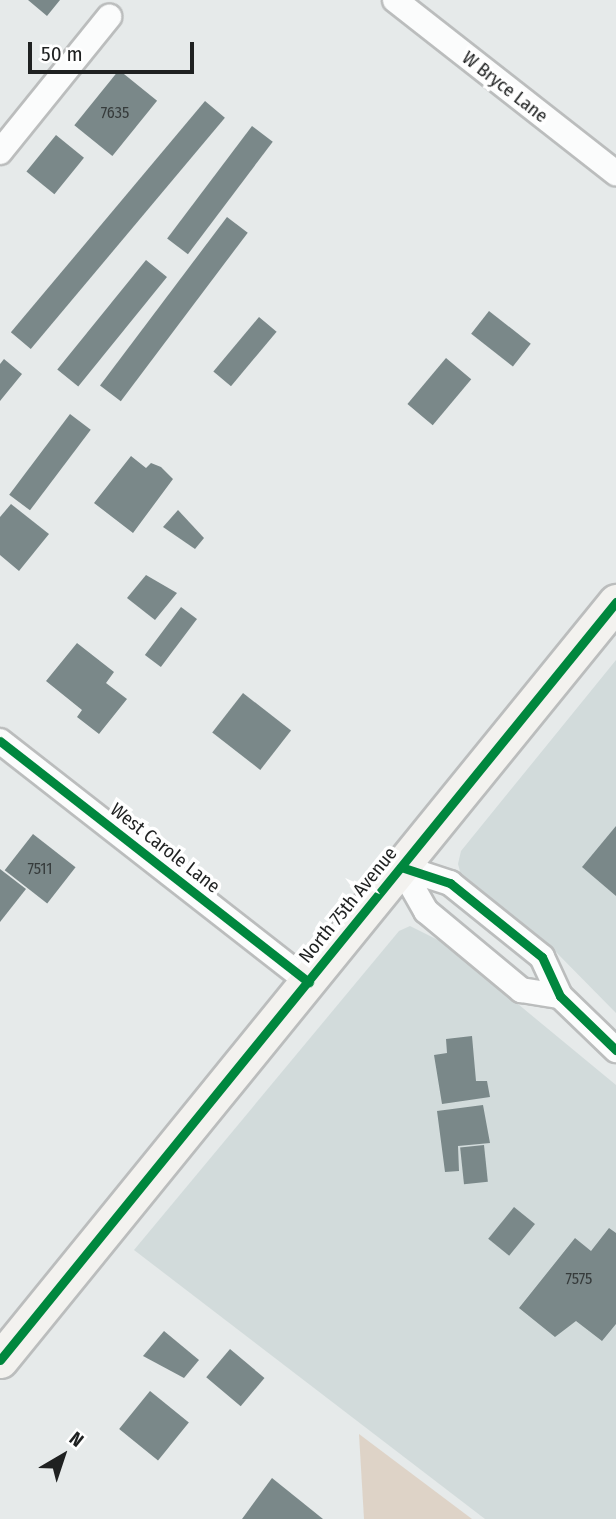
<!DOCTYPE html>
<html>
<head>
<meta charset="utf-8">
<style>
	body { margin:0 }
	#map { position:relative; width:616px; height:1519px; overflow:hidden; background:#e6eaea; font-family:"Fira Sans Condensed",sans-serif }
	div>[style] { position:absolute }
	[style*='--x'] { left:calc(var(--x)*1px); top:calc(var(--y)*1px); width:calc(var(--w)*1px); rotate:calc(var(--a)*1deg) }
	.built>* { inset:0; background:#d2dbdb }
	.green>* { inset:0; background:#ded3c7 }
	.building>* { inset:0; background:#7a8889; transform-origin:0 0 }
	.roads { filter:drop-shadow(2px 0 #bbbdbd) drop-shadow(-2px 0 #bbbdbd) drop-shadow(0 2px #bbbdbd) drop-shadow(0 -2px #bbbdbd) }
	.street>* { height:24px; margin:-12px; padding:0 12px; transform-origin:12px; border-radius:12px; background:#fbfcfc }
	.secondary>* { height:35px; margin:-17.5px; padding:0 17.5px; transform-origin:17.5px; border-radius:17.5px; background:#f3f2ef }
	.cycleway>* { height:9px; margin:-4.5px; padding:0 4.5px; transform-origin:4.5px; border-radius:4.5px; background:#00873e }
	span { translate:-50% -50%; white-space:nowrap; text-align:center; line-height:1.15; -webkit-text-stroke:7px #fff; paint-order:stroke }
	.number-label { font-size:16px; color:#363b3b }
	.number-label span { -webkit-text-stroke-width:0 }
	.street-label { font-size:19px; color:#1f2121 }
	.north { position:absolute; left:28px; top:1421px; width:70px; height:70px; -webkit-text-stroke:5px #fff; paint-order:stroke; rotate:39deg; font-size:19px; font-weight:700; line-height:28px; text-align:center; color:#1f2121 }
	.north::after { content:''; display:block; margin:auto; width:24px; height:32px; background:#1f2121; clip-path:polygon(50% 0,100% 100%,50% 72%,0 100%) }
	.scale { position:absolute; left:28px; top:42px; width:166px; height:32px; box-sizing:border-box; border:4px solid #1f2121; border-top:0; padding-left:9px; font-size:21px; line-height:24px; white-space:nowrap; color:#1f2121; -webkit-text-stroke:5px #fff; paint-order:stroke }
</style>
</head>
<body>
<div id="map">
	<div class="built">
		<div style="clip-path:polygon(616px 660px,616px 1013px,550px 946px,461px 875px,458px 864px,461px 851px)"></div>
		<div style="clip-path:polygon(410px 926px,444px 943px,616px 1085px,616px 1519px,485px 1519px,134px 1250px,399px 931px)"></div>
	</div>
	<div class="green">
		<div style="clip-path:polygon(359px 1434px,472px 1519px,364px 1519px)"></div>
	</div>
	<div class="building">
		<div style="clip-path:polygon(28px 0,60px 0,47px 16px)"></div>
		<div style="left:119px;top:70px;width:49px;height:71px;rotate:39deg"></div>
		<div style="left:205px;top:101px;width:26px;height:302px;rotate:40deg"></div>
		<div style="left:252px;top:126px;width:26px;height:141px;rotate:37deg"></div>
		<div style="left:56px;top:135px;width:36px;height:47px;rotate:39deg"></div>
		<div style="left:227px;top:217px;width:26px;height:211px;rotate:37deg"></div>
		<div style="left:146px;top:260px;width:27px;height:141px;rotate:39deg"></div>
		<div style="left:489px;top:311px;width:53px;height:29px;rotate:38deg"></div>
		<div style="left:259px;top:317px;width:23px;height:71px;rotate:40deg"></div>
		<div style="left:446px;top:358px;width:33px;height:60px;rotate:40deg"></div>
		<div style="clip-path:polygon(4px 359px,22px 374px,0 401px,0 364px)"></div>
		<div style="left:70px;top:414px;width:26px;height:101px;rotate:37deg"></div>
		<div style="clip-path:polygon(131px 456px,146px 468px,151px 463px,161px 467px,173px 479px,133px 533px,94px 503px)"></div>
		<div style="clip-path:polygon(11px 504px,49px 534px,19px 571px,0 555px,0 517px)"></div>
		<div style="clip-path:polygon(178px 510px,204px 538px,195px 549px,163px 527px)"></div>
		<div style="clip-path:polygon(146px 575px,177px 593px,155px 620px,127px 598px)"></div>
		<div style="left:181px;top:607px;width:20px;height:60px;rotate:37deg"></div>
		<div style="clip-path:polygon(77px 643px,114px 672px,106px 683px,127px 699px,99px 734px,77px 717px,82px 710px,46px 681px)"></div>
		<div style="left:243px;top:693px;width:61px;height:50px;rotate:38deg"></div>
		<div style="clip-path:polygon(616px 826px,616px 896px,582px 867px)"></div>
		<div style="left:33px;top:834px;width:54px;height:46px;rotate:38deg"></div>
		<div style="clip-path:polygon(0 869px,26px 889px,0 922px)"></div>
		<div style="clip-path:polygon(472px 1036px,476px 1081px,487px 1081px,490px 1097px,442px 1104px,434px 1055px,447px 1053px,446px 1039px)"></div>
		<div style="clip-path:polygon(483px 1105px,490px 1143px,458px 1146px,459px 1171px,445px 1172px,437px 1111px)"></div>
		<div style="left:484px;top:1145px;width:37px;height:24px;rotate:84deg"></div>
		<div style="left:514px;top:1207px;width:27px;height:41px;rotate:39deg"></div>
		<div style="clip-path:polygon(609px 1228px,616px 1233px,616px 1324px,602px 1341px,576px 1321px,555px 1337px,519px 1308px,575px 1238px,591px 1251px)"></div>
		<div style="clip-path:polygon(164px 1331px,199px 1360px,184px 1378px,143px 1356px)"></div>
		<div style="left:230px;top:1349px;width:45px;height:37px;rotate:40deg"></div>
		<div style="left:150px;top:1391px;width:50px;height:49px;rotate:39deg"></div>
		<div style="clip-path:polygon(272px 1478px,323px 1519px,242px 1519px)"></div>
	</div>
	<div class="roads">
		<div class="street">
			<div style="--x:395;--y:0;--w:281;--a:38.1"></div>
			<div style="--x:0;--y:152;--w:174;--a:-51.1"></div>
			<div style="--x:0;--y:741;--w:392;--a:38"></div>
			<div style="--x:401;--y:867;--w:52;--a:18.1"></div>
			<div style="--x:450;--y:883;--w:118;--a:38.8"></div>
			<div style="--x:542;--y:957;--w:43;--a:65.2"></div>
			<div style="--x:560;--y:996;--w:78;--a:44"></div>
			<div style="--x:401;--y:867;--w:51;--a:60.4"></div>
			<div style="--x:426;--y:911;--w:124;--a:39.7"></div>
			<div style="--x:521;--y:990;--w:39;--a:9"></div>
		</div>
		<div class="secondary">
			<div style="--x:0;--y:1360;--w:977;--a:-50.9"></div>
		</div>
	</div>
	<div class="cycleway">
		<div style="--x:0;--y:741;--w:392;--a:38"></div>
		<div style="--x:401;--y:867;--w:52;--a:18.1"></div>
		<div style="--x:450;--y:883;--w:118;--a:38.8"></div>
		<div style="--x:542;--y:957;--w:43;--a:65.2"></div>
		<div style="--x:560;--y:996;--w:78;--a:44"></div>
		<div style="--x:0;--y:1360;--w:977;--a:-50.9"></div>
	</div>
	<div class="number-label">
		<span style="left:115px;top:113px">7635</span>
		<span style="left:40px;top:869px">7511</span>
		<span style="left:579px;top:1279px">7575</span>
	</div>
	<div class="street-label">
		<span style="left:505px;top:87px;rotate:38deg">W Bryce Lane</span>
		<span style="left:165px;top:848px;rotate:38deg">West Carole Lane</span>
		<span style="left:348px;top:905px;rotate:-51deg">North 75th Avenue</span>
	</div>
	<div class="north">N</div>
	<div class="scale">50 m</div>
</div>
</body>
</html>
